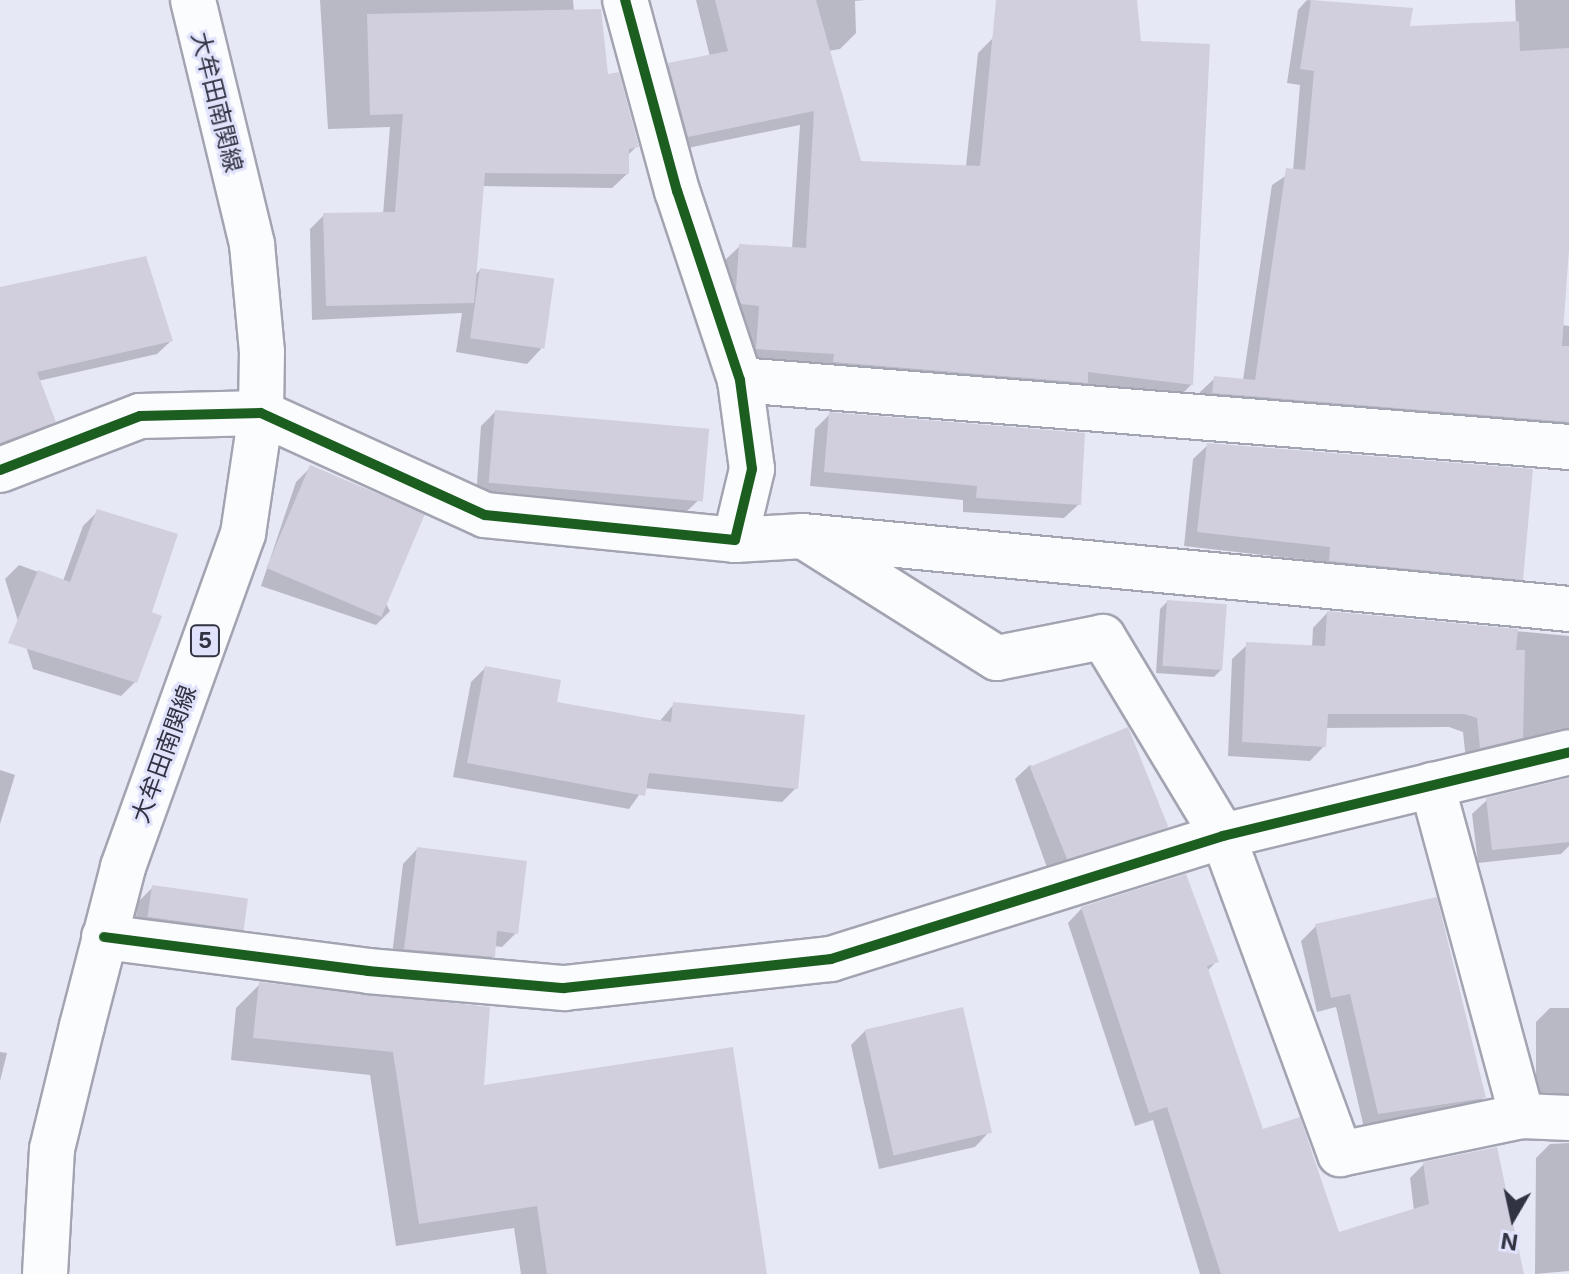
<!DOCTYPE html>
<html>
<head>
<meta charset="utf-8">
<style>
	body { margin:0 }
	#map { position:relative; width:1569px; height:1274px; overflow:hidden; background:#e7e8f6; font-family:Inter,"Noto Sans JP",sans-serif }
	div>[style] { position:absolute }
	[style*='--x'] { left:calc(var(--x)*1px); top:calc(var(--y)*1px); width:calc(var(--w)*1px); rotate:calc(var(--a)*1deg) }
	.shadow>* { inset:0; background:#0003 }
	.building>* { inset:0; background:#d1cfde; transform-origin:0 0 }
	.roads { filter:drop-shadow(2px 0 #a3a4b1) drop-shadow(-2px 0 #a3a4b1) drop-shadow(0 2px #a3a4b1) drop-shadow(0 -2px #a3a4b1) }
	.minor>* { height:44px; margin:-22px; padding:0 22px; transform-origin:22px; border-radius:22px; background:#fbfcfe }
	.primary>* { height:44px; margin:-22px; padding:0 22px; transform-origin:22px; border-radius:22px; background:#fbfcfe }
	.cycleway>* { height:10px; margin:-5px; padding:0 5px; transform-origin:5px; border-radius:5px; background:#1b5e20 }
	span { translate:-50% -50%; white-space:nowrap; text-align:center; line-height:1.15; -webkit-text-stroke:6px #e1e3fc; paint-order:stroke }
	.shield-label span { padding:2px 6px; background:#e1e3fc; border:2px solid; border-radius:6px; -webkit-text-stroke-width:0 }
	.shield-label { font-size:22px; color:#313342; font-weight:700 }
	.street-label { font-size:24px; color:#313342 }
	.north { position:absolute; left:1473px; top:1178px; width:80px; height:80px; -webkit-text-stroke:6px #e1e3fc; paint-order:stroke; rotate:189deg; font-size:22px; font-weight:700; line-height:32px; text-align:center; color:#313342 }
	.north::after { content:''; display:block; margin:auto; width:28px; height:36px; background:#313342; clip-path:polygon(50% 0,100% 100%,50% 72%,0 100%) }
</style>
</head>
<body>
<div id="map">
	<div class="shadow">
		<div style="clip-path:polygon(320px 0,573px 0,574px 11px,637px 146px,627px 156px,627px 174px,612px 188px,482px 186px,474px 276px,480px 270px,541px 349px,527px 364px,456px 352px,462px 313px,312px 320px,310px 229px,324px 215px,383px 214px,390px 127px,328px 129px)"></div>
		<div style="clip-path:polygon(696px 0,865px 0,855px 1px,856px 33px,840px 49px,828px 51px,859px 163px,966px 166px,978px 53px,994px 37px,1192px 384px,1176px 400px,741px 364px,744px 321px,726px 319px,721px 306px,724px 261px,740px 246px,792px 249px,800px 125px,673px 151px,653px 80px,669px 65px,710px 57px)"></div>
		<div style="clip-path:polygon(1307px 0,1411px 10px,1408px 28px,1516px 23px,1515px 0,1569px 0,1569px 224px,1561px 325px,1569px 326px,1569px 443px,1198px 407px,1200px 392px,1215px 378px,1243px 380px,1272px 185px,1293px 171px,1300px 85px,1287px 83px,1298px 10px)"></div>
		<div style="clip-path:polygon(0 318px,171px 341px,157px 354px,38px 381px,54px 421px,40px 435px,0 451px)"></div>
		<div style="clip-path:polygon(495px 412px,702px 497px,687px 511px,476px 497px,481px 426px)"></div>
		<div style="clip-path:polygon(830px 414px,1079px 504px,1064px 518px,963px 512px,963px 500px,810px 486px,815px 429px)"></div>
		<div style="clip-path:polygon(1208px 445px,1521px 579px,1507px 593px,1315px 575px,1316px 561px,1184px 546px,1193px 459px)"></div>
		<div style="clip-path:polygon(310px 468px,390px 611px,376px 625px,261px 586px,296px 482px)"></div>
		<div style="clip-path:polygon(98px 511px,149px 613px,135px 682px,121px 696px,33px 669px,5px 579px,19px 565px,63px 581px,83px 526px)"></div>
		<div style="clip-path:polygon(1167px 602px,1221px 670px,1214px 677px,1156px 673px,1160px 609px)"></div>
		<div style="clip-path:polygon(1327px 613px,1569px 636px,1569px 729px,1560px 729px,1547px 742px,1466px 761px,1463px 732px,1449px 727px,1325px 728px,1324px 746px,1310px 761px,1228px 756px,1232px 659px,1247px 645px,1312px 648px,1313px 628px)"></div>
		<div style="clip-path:polygon(485px 668px,555px 704px,659px 722px,674px 704px,796px 788px,782px 802px,644px 788px,629px 809px,453px 777px,471px 682px)"></div>
		<div style="clip-path:polygon(1030px 765px,1166px 826px,1152px 841px,1049px 873px,1015px 779px)"></div>
		<div style="clip-path:polygon(0 770px,15px 775px,0 824px)"></div>
		<div style="clip-path:polygon(1569px 788px,1569px 846px,1561px 854px,1478px 863px,1472px 814px,1487px 800px)"></div>
		<div style="clip-path:polygon(417px 849px,516px 933px,502px 947px,494px 946px,493px 956px,478px 970px,391px 963px,403px 864px)"></div>
		<div style="clip-path:polygon(153px 887px,242px 929px,228px 943px,134px 931px,138px 902px)"></div>
		<div style="clip-path:polygon(1082px 908px,1217px 961px,1206px 972px,1262px 1132px,1337px 1235px,1414px 1211px,1410px 1178px,1424px 1164px,1522px 1274px,1200px 1274px,1153px 1120px,1135px 1126px,1068px 923px)"></div>
		<div style="clip-path:polygon(1316px 926px,1484px 1097px,1470px 1112px,1364px 1128px,1336px 1007px,1317px 1012px,1301px 941px)"></div>
		<div style="clip-path:polygon(260px 984px,482px 1088px,765px 1274px,521px 1274px,514px 1228px,396px 1246px,370px 1075px,231px 1060px,236px 1008px)"></div>
		<div style="clip-path:polygon(1550px 1008px,1569px 1008px,1569px 1112px,1536px 1106px,1536px 1022px)"></div>
		<div style="clip-path:polygon(865px 1031px,989px 1132px,975px 1147px,879px 1169px,851px 1045px)"></div>
		<div style="clip-path:polygon(0 1052px,7px 1053px,0 1081px)"></div>
		<div style="clip-path:polygon(1569px 1143px,1569px 1271px,1535px 1274px,1536px 1158px,1550px 1144px)"></div>
	</div>
	<div class="building">
		<div style="clip-path:polygon(715px 0,816px 0,861px 161px,980px 166px,996px 0,1137px 0,1141px 41px,1210px 44px,1193px 385px,1088px 372px,1088px 383px,833px 362px,834px 354px,756px 349px,759px 306px,741px 304px,736px 289px,739px 244px,806px 248px,814px 111px,688px 137px,668px 63px,728px 51px)"></div>
		<div style="clip-path:polygon(1311px 0,1413px 8px,1410px 26px,1519px 21px,1520px 51px,1569px 48px,1569px 250px,1562px 346px,1569px 346px,1569px 422px,1212px 393px,1214px 376px,1255px 380px,1286px 168px,1305px 170px,1314px 71px,1300px 69px)"></div>
		<div style="clip-path:polygon(601px 9px,608px 74px,619px 72px,639px 147px,629px 149px,629px 174px,485px 173px,474px 303px,326px 306px,323px 213px,395px 212px,403px 114px,370px 115px,367px 14px)"></div>
		<div style="clip-path:polygon(146px 256px,173px 341px,37px 372px,56px 422px,0 443px,0 287px)"></div>
		<div style="left:480px;top:268px;width:75px;height:71px;rotate:8deg"></div>
		<div style="left:495px;top:410px;width:215px;height:73px;rotate:5deg"></div>
		<div style="clip-path:polygon(829px 412px,1085px 433px,1081px 505px,976px 498px,977px 486px,824px 472px)"></div>
		<div style="clip-path:polygon(1207px 443px,1533px 469px,1523px 580px,1329px 561px,1330px 547px,1197px 532px)"></div>
		<div style="left:310px;top:465px;width:125px;height:112px;rotate:23deg"></div>
		<div style="clip-path:polygon(97px 509px,178px 534px,152px 612px,162px 616px,137px 683px,8px 643px,38px 570px,70px 582px)"></div>
		<div style="left:1167px;top:600px;width:60px;height:66px;rotate:4deg"></div>
		<div style="clip-path:polygon(1327px 611px,1518px 629px,1516px 650px,1525px 650px,1523px 738px,1480px 748px,1477px 718px,1464px 714px,1328px 714px,1326px 747px,1242px 742px,1246px 642px,1325px 646px)"></div>
		<div style="clip-path:polygon(485px 666px,561px 680px,557px 702px,671px 722px,673px 702px,805px 715px,798px 789px,649px 773px,645px 796px,467px 763px)"></div>
		<div style="left:1128px;top:727px;width:108px;height:106px;rotate:68deg"></div>
		<div style="clip-path:polygon(1569px 778px,1569px 842px,1492px 850px,1486px 798px)"></div>
		<div style="clip-path:polygon(417px 847px,527px 861px,518px 934px,497px 931px,495px 957px,404px 949px)"></div>
		<div style="clip-path:polygon(1186px 874px,1219px 962px,1207px 966px,1263px 1129px,1300px 1117px,1339px 1232px,1429px 1204px,1423px 1162px,1497px 1147px,1524px 1274px,1221px 1274px,1167px 1107px,1149px 1113px,1081px 907px)"></div>
		<div style="left:152px;top:885px;width:97px;height:32px;rotate:8deg"></div>
		<div style="clip-path:polygon(1437px 897px,1486px 1098px,1378px 1114px,1350px 994px,1331px 998px,1315px 924px)"></div>
		<div style="clip-path:polygon(259px 982px,490px 1007px,484px 1085px,733px 1047px,767px 1274px,547px 1274px,537px 1206px,419px 1224px,393px 1052px,253px 1038px)"></div>
		<div style="left:963px;top:1007px;width:129px;height:101px;rotate:77deg"></div>
	</div>
	<div class="roads">
		<div class="minor">
			<div style="--x:740;--y:380;--w:832;--a:4.62"></div>
			<div style="--x:0;--y:470;--w:150;--a:-21.1"></div>
			<div style="--x:140;--y:416;--w:121;--a:-1.4"></div>
			<div style="--x:261;--y:413;--w:246;--a:24.5"></div>
			<div style="--x:485;--y:515;--w:251;--a:5.7"></div>
			<div style="--x:735;--y:540;--w:73;--a:-76.5"></div>
			<div style="--x:752;--y:469;--w:90;--a:-97.7"></div>
			<div style="--x:740;--y:380;--w:199;--a:-108.4"></div>
			<div style="--x:677;--y:191;--w:198;--a:-105.2"></div>
			<div style="--x:803;--y:536;--w:229;--a:32.2"></div>
			<div style="--x:997;--y:658;--w:108;--a:-11.2"></div>
			<div style="--x:1103;--y:637;--w:232;--a:58.9"></div>
			<div style="--x:1223;--y:836;--w:339;--a:69.8"></div>
			<div style="--x:1340;--y:1154;--w:186;--a:-11.8"></div>
			<div style="--x:1522;--y:1116;--w:47;--a:2.4"></div>
			<div style="--x:735;--y:540;--w:68;--a:-3.4"></div>
			<div style="--x:803;--y:536;--w:769;--a:5.44"></div>
			<div style="--x:1432;--y:785;--w:343;--a:74.8"></div>
			<div style="--x:104;--y:937;--w:266;--a:7.3"></div>
			<div style="--x:368;--y:971;--w:197;--a:5"></div>
			<div style="--x:564;--y:988;--w:269;--a:-6.2"></div>
			<div style="--x:831;--y:959;--w:411;--a:-17.4"></div>
			<div style="--x:1223;--y:836;--w:356;--a:-13.6"></div>
		</div>
		<div class="primary">
			<div style="--x:45;--y:1274;--w:125;--a:-86.8"></div>
			<div style="--x:52;--y:1149;--w:127;--a:-76.3"></div>
			<div style="--x:82;--y:1026;--w:164;--a:-75.5"></div>
			<div style="--x:123;--y:867;--w:354;--a:-70.2"></div>
			<div style="--x:243;--y:534;--w:122;--a:-81.5"></div>
			<div style="--x:261;--y:413;--w:61;--a:-89.1"></div>
			<div style="--x:262;--y:352;--w:108;--a:-95.3"></div>
			<div style="--x:252;--y:244;--w:251;--a:-103.6"></div>
		</div>
	</div>
	<div class="cycleway">
		<div style="--x:0;--y:470;--w:150;--a:-21.1"></div>
		<div style="--x:140;--y:416;--w:121;--a:-1.4"></div>
		<div style="--x:261;--y:413;--w:246;--a:24.5"></div>
		<div style="--x:485;--y:515;--w:251;--a:5.7"></div>
		<div style="--x:735;--y:540;--w:73;--a:-76.5"></div>
		<div style="--x:752;--y:469;--w:90;--a:-97.7"></div>
		<div style="--x:740;--y:380;--w:199;--a:-108.4"></div>
		<div style="--x:677;--y:191;--w:198;--a:-105.2"></div>
		<div style="--x:104;--y:937;--w:266;--a:7.3"></div>
		<div style="--x:368;--y:971;--w:197;--a:5"></div>
		<div style="--x:564;--y:988;--w:269;--a:-6.2"></div>
		<div style="--x:831;--y:959;--w:411;--a:-17.4"></div>
		<div style="--x:1223;--y:836;--w:356;--a:-13.6"></div>
	</div>
	<div class="shield-label">
		<span style="left:205px;top:641px">5</span>
	</div>
	<div class="street-label">
		<span style="left:217px;top:102px;rotate:76deg">大牟田南関線</span>
		<span style="left:164px;top:754px;rotate:-70deg">大牟田南関線</span>
	</div>
	<div class="north">N</div>
</div>
</body>
</html>
